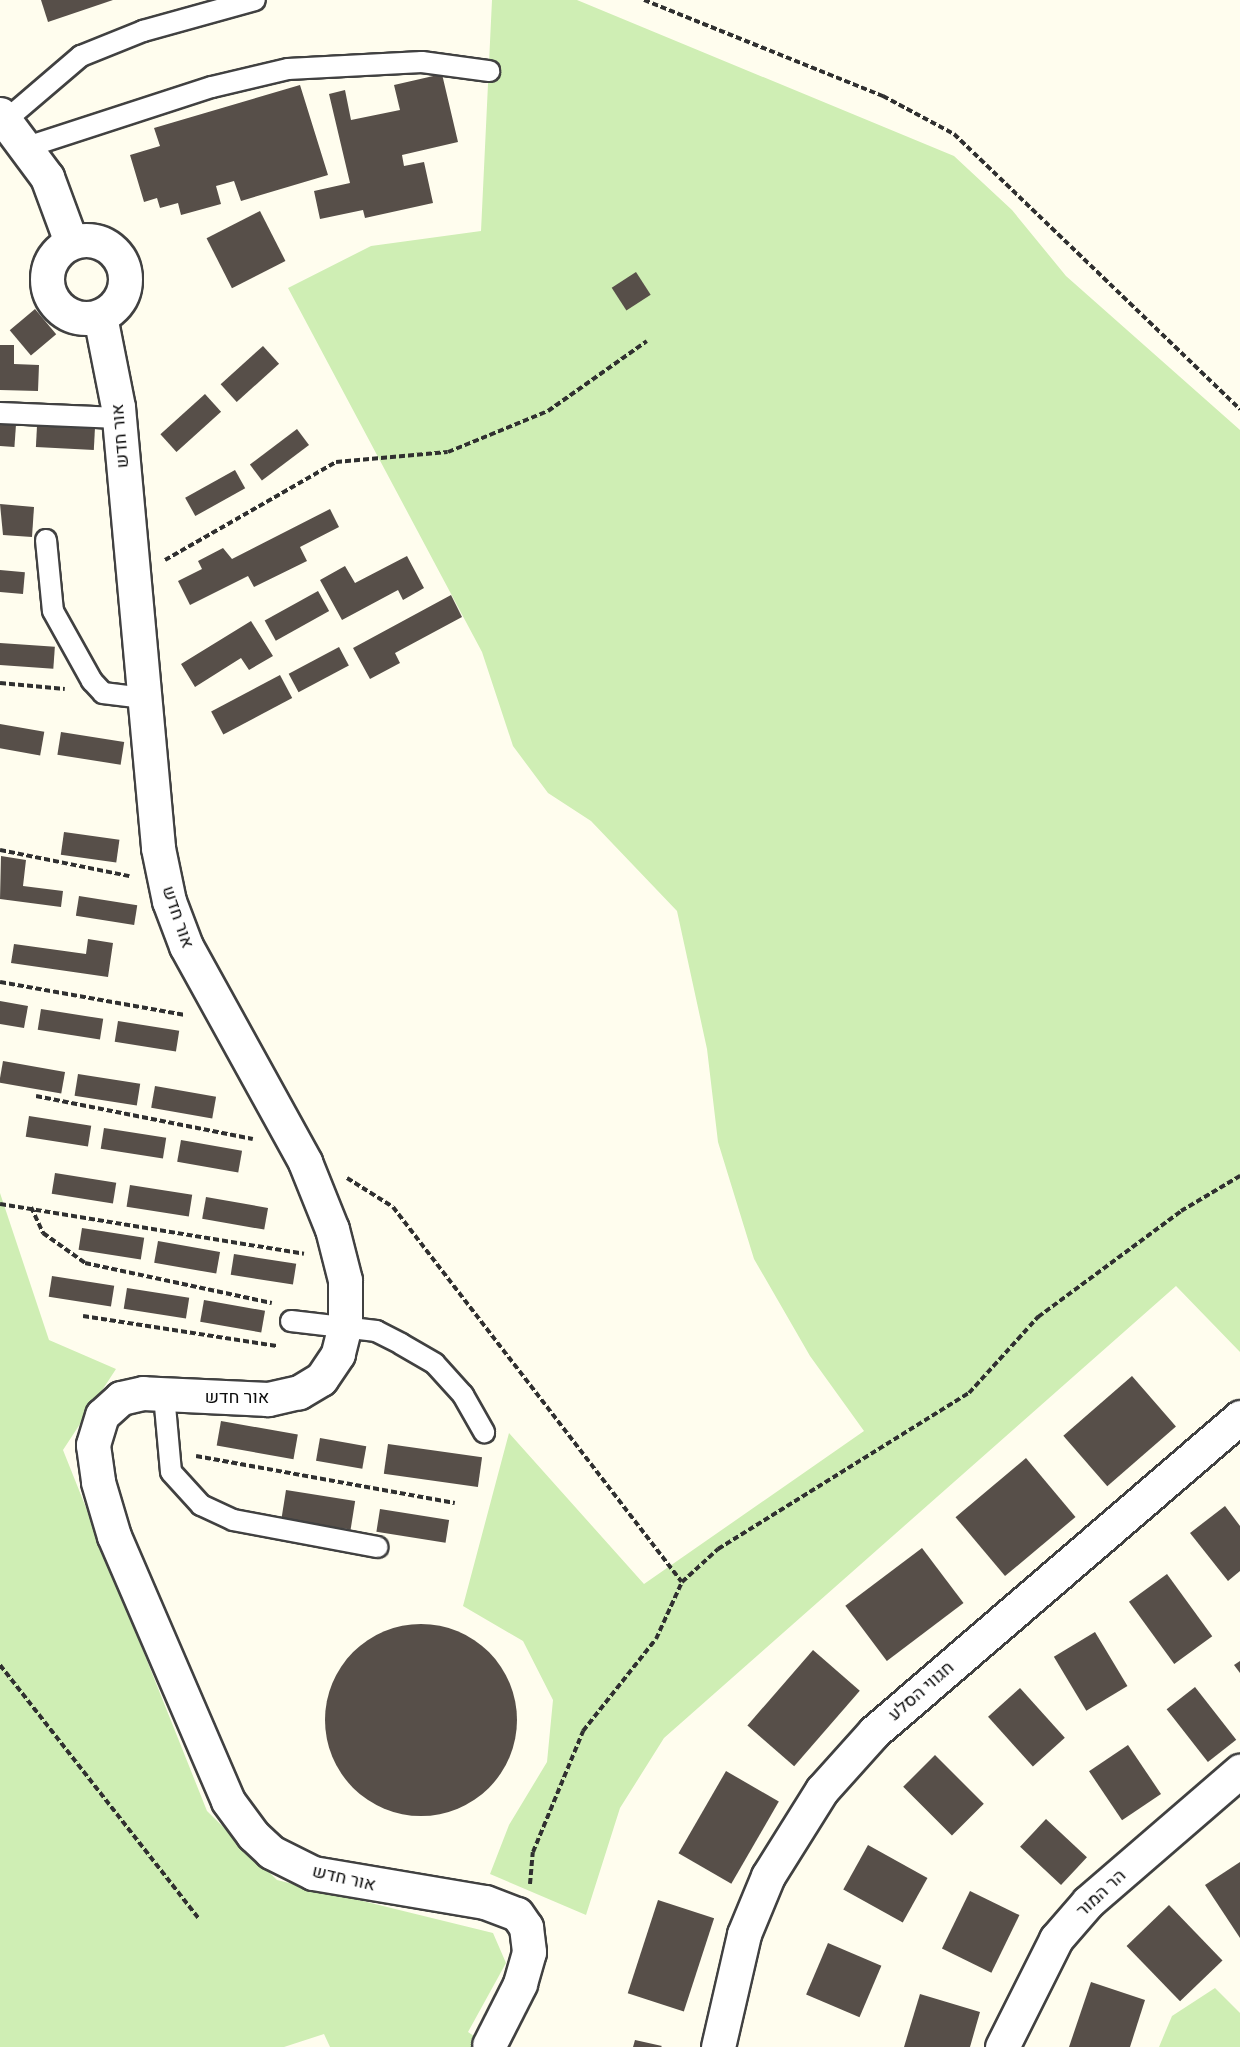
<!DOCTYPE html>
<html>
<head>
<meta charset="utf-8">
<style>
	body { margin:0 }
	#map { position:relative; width:1240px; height:2047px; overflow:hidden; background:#fffdee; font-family:"Source Serif 4",Heebo,serif }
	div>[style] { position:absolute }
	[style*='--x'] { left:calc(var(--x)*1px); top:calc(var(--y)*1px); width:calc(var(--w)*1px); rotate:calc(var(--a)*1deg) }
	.green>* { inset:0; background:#cfeeb4 }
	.building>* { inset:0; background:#574f49; transform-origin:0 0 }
	.round { border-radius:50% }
	.path>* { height:4px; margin-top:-2px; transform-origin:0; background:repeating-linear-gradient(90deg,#303030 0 6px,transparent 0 9px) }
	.roads { filter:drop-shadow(2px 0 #414141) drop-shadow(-2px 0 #414141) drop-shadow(0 2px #414141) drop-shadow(0 -2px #414141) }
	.lane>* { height:20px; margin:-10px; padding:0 10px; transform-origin:10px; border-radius:10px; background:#fff }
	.street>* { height:33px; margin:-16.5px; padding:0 16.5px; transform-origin:16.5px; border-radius:16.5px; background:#fff }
	.street>.ring { margin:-16.5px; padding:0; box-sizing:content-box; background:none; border:33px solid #fff; border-radius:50% }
	span { translate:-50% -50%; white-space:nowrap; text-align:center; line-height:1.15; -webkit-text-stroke:6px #fff; paint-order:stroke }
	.street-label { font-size:18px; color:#0e0e0e }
</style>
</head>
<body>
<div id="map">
	<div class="green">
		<div style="clip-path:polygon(492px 0,577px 0,954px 156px,1012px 210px,1066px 276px,1240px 430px,1240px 1352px,1176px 1286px,664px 1738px,620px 1808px,586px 1915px,490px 1874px,509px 1825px,547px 1762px,553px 1700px,523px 1641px,463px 1606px,509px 1433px,644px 1584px,864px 1431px,810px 1356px,754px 1259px,718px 1142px,707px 1049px,677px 911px,591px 821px,548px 793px,513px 746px,482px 652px,288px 288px,371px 246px,481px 231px)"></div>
		<div style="clip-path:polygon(0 1193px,49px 1340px,116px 1369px,63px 1450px,207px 1811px,277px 1880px,493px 1933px,506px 1963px,468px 2032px,490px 2047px,330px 2047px,324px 2034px,284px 2047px,0 2047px)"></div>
		<div style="clip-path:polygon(1215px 1988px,1240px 2013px,1240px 2047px,1159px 2047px,1172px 2016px)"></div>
	</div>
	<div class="building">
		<div style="clip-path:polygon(41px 0,113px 0,48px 22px)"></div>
		<div style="clip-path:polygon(442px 74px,458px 142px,402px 155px,404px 166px,424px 162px,433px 203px,365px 218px,363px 210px,320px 219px,314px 191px,350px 183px,329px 94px,345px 90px,351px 120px,400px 110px,394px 85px)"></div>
		<div style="clip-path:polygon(300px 85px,328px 175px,241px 201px,234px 181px,216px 186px,221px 204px,181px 215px,178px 203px,160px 208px,157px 198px,144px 202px,130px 155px,160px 146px,154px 128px)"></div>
		<div style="left:260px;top:211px;width:56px;height:60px;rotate:63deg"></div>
		<div style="left:636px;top:272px;width:27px;height:29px;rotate:57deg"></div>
		<div style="left:35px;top:309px;width:33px;height:33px;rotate:50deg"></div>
		<div style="clip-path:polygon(0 345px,14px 345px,14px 364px,39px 365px,38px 391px,0 390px)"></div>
		<div style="left:263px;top:346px;width:24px;height:57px;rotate:48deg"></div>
		<div style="left:205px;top:394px;width:24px;height:60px;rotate:48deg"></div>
		<div style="left:0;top:424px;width:16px;height:22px;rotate:4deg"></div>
		<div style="left:37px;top:426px;width:58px;height:21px;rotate:3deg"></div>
		<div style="left:297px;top:429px;width:20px;height:59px;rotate:53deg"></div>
		<div style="left:235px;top:470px;width:21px;height:57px;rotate:61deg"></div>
		<div style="clip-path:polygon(0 504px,34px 507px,32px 537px,3px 535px)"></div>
		<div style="clip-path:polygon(330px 509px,339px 527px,300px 547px,307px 561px,254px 587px,248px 576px,190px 605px,178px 581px,202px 569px,198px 561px,223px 548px,232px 559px)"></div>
		<div style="clip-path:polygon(407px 556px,424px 588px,403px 600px,398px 590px,342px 620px,320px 580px,345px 566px,355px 583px)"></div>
		<div style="left:0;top:570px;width:25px;height:22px;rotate:5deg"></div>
		<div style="left:318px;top:591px;width:23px;height:61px;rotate:61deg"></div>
		<div style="clip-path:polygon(451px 595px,462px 617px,395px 653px,400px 663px,370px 679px,353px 648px)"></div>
		<div style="clip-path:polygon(251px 621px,273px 656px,249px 670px,241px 658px,195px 687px,181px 664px)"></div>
		<div style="left:0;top:643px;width:55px;height:22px;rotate:4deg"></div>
		<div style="left:339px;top:647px;width:21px;height:57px;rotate:62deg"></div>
		<div style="left:280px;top:675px;width:26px;height:78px;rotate:62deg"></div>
		<div style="left:0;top:724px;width:45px;height:24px;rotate:10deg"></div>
		<div style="left:61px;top:732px;width:64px;height:23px;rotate:9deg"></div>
		<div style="left:64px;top:832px;width:56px;height:23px;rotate:8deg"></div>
		<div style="clip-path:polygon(1px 856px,26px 860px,23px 886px,63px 891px,61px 907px,0 899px)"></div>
		<div style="left:79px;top:896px;width:59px;height:20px;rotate:9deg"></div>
		<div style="clip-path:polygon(88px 939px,113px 943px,108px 977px,11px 963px,14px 944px,86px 954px)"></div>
		<div style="clip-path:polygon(0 1001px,28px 1006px,24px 1028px,0 1024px)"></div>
		<div style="left:41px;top:1009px;width:63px;height:21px;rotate:9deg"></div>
		<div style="left:118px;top:1021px;width:62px;height:21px;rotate:9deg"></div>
		<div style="left:3px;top:1061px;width:63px;height:22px;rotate:10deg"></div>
		<div style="left:78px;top:1074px;width:63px;height:22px;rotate:9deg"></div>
		<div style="left:155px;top:1086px;width:62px;height:22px;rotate:10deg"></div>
		<div style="left:29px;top:1116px;width:63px;height:21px;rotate:9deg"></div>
		<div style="left:104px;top:1128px;width:63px;height:21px;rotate:9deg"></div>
		<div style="left:181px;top:1140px;width:62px;height:22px;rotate:10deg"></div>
		<div style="left:55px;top:1173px;width:62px;height:21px;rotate:9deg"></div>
		<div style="left:130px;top:1185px;width:63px;height:22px;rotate:9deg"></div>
		<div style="left:206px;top:1197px;width:63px;height:22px;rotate:10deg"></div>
		<div style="left:82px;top:1228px;width:63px;height:22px;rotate:9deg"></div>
		<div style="left:158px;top:1241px;width:63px;height:22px;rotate:10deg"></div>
		<div style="left:234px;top:1254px;width:63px;height:21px;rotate:9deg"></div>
		<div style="left:52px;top:1276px;width:63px;height:21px;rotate:9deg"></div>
		<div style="left:127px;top:1288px;width:63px;height:21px;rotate:9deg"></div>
		<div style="left:204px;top:1300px;width:62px;height:22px;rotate:10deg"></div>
		<div style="left:1132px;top:1376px;width:67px;height:91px;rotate:49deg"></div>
		<div style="left:221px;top:1421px;width:78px;height:25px;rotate:10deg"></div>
		<div style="left:320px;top:1438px;width:47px;height:23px;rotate:10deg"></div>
		<div style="left:388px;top:1444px;width:95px;height:30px;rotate:8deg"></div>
		<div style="left:1026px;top:1458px;width:77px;height:92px;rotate:50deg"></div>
		<div style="left:286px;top:1490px;width:70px;height:29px;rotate:9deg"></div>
		<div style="clip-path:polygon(1225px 1506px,1240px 1526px,1240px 1571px,1228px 1581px,1190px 1533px)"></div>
		<div style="left:380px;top:1509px;width:70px;height:23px;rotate:9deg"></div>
		<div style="left:922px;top:1548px;width:69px;height:96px;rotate:53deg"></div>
		<div style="left:1167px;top:1574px;width:77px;height:47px;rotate:54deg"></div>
		<div class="round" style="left:325px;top:1624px;width:192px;height:192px"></div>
		<div style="left:1095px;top:1632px;width:63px;height:48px;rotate:59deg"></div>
		<div style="left:813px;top:1650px;width:62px;height:100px;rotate:41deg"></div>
		<div style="clip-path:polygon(1240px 1661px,1240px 1673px,1234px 1665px)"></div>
		<div style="left:1195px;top:1687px;width:67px;height:36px;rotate:52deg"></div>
		<div style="left:1020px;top:1688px;width:67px;height:43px;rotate:48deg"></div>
		<div style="left:1128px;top:1745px;width:59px;height:47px;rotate:56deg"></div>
		<div style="left:935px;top:1755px;width:69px;height:45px;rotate:45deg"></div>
		<div style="left:726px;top:1771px;width:61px;height:95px;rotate:30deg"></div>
		<div style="left:1046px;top:1819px;width:56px;height:38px;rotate:43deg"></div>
		<div style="left:868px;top:1845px;width:68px;height:51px;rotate:29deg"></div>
		<div style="clip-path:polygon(1240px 1862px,1240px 1938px,1205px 1885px)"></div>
		<div style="left:970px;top:1891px;width:55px;height:64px;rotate:26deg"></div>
		<div style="left:658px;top:1900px;width:59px;height:98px;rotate:18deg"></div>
		<div style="left:1169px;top:1905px;width:77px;height:59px;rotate:46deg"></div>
		<div style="left:828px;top:1943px;width:58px;height:56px;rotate:23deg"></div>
		<div style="clip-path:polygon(1091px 1982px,1145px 2000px,1130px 2047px,1069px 2047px)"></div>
		<div style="clip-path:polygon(920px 1994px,980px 2012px,970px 2047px,904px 2047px)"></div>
		<div style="clip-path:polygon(635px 2040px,662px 2046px,661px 2047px,633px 2047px)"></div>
	</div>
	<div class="path">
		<div style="--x:644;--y:0;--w:258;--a:21.9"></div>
		<div style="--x:883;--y:96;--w:81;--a:28.2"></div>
		<div style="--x:954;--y:134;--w:397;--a:43.9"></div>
		<div style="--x:165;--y:560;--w:197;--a:-29.8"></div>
		<div style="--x:336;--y:462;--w:112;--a:-5.1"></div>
		<div style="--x:448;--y:452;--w:108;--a:-22.3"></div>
		<div style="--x:548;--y:411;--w:121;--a:-35.3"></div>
		<div style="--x:0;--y:683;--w:65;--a:5.3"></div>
		<div style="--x:0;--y:850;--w:132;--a:11.4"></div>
		<div style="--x:0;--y:982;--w:188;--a:10.1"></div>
		<div style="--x:36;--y:1096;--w:221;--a:11.2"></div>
		<div style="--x:347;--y:1178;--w:54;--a:32.2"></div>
		<div style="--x:393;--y:1207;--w:473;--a:52.4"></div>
		<div style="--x:0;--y:1204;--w:308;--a:9.3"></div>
		<div style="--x:31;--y:1207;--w:29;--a:65"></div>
		<div style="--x:43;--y:1233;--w:52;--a:35.5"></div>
		<div style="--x:85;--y:1263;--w:191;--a:12.1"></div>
		<div style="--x:83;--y:1316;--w:196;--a:8.8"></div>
		<div style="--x:196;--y:1456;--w:263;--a:10.3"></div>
		<div style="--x:0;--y:1665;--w:323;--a:51.9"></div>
		<div style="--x:530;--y:1884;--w:32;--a:-85"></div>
		<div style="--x:533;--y:1852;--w:131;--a:-67.5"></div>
		<div style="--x:583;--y:1731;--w:117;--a:-51.6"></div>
		<div style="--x:656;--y:1639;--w:63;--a:-65.5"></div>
		<div style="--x:682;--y:1582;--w:49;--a:-42.5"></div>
		<div style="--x:718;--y:1549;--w:296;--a:-31.9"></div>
		<div style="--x:969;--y:1393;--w:103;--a:-47.8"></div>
		<div style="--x:1038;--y:1317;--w:178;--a:-36.5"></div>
		<div style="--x:1181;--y:1211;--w:69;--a:-30.7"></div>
	</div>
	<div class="roads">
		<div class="lane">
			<div style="--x:6;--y:120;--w:99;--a:-40.5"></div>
			<div style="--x:81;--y:56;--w:67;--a:-22"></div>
			<div style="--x:143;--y:31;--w:116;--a:-15.5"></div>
			<div style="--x:27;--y:147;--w:194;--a:-18"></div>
			<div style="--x:212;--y:87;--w:78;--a:-13.3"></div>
			<div style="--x:288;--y:69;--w:134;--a:-3"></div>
			<div style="--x:422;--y:62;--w:68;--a:7.7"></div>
			<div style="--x:0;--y:413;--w:119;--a:2.4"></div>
			<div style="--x:46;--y:540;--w:71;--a:84.4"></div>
			<div style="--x:53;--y:611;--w:80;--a:60.9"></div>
			<div style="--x:92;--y:681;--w:16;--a:47"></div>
			<div style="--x:103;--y:693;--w:41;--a:7"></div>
			<div style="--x:291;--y:1321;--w:86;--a:6.7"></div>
			<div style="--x:376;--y:1331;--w:28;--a:27"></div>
			<div style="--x:401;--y:1344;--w:39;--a:30"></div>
			<div style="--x:435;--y:1364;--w:42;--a:47.9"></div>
			<div style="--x:463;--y:1395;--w:43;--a:60.4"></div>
			<div style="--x:164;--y:1395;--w:77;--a:84.8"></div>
			<div style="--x:171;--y:1472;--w:45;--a:47.7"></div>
			<div style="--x:201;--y:1505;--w:35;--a:25"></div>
			<div style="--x:233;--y:1520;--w:147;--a:10.6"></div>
		</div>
		<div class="street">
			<div style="--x:0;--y:114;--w:79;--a:53.3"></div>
			<div style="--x:47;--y:177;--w:69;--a:69.7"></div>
			<div class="ring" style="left:47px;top:240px;width:45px;height:45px"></div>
			<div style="--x:100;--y:316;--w:93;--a:78.8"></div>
			<div style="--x:118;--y:407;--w:443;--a:84.8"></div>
			<div style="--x:158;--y:848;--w:54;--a:78.3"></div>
			<div style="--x:169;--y:901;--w:48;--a:69.3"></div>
			<div style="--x:186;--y:946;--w:247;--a:61.1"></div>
			<div style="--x:305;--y:1162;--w:72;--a:68.1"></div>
			<div style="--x:332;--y:1229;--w:53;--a:75.7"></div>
			<div style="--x:345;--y:1280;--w:45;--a:90"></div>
			<div style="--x:345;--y:1325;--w:30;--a:104"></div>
			<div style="--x:338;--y:1354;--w:30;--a:124"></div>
			<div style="--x:321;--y:1379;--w:26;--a:149"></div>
			<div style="--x:299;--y:1392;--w:32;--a:167"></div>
			<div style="--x:268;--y:1399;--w:125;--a:-177.3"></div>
			<div style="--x:143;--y:1393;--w:23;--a:167"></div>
			<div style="--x:121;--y:1398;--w:25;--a:138"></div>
			<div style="--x:102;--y:1415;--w:31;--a:107"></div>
			<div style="--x:93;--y:1445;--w:37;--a:82"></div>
			<div style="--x:98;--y:1482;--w:56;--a:73.5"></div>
			<div style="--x:114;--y:1536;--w:288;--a:66.7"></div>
			<div style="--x:228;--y:1801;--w:42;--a:53.7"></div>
			<div style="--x:253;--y:1835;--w:25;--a:43"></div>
			<div style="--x:271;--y:1852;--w:47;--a:26.6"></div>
			<div style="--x:313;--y:1873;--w:174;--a:9.6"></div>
			<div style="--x:485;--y:1902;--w:34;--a:21"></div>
			<div style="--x:517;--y:1914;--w:16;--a:55"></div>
			<div style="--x:526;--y:1927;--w:25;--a:83"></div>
			<div style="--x:529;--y:1952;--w:33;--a:106"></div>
			<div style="--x:520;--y:1984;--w:68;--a:116.9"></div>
			<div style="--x:718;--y:2047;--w:116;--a:-77"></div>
			<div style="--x:744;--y:1934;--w:63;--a:-67.5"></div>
			<div style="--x:768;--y:1876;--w:102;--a:-57.9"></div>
			<div style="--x:822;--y:1790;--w:78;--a:-48.1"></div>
			<div style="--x:874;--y:1732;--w:483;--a:-40.7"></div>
			<div style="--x:1002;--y:2047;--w:121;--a:-63.4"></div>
			<div style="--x:1056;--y:1939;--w:49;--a:-49.1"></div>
			<div style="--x:1088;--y:1902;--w:201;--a:-40.8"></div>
		</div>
	</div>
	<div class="street-label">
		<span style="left:120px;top:436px;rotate:-95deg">אור חדש</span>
		<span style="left:178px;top:917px;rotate:71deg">אור חדש</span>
		<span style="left:237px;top:1397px">אור חדש</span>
		<span style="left:921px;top:1691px;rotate:-41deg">חגווי הסלע</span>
		<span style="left:344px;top:1878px;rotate:13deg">אור חדש</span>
		<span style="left:1101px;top:1893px;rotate:-43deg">הר המור</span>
	</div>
</div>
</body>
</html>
